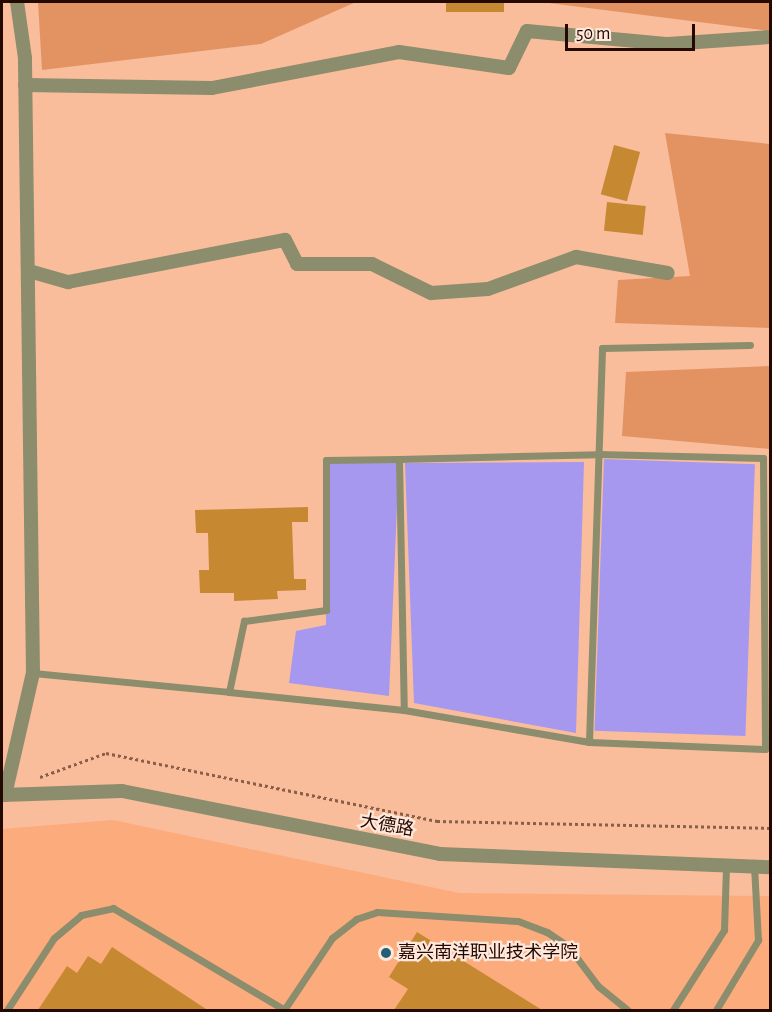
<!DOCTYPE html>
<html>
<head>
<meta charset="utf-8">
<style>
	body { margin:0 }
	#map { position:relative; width:772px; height:1012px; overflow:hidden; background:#f9bd9c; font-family:"Alegreya Sans","Noto Sans SC",sans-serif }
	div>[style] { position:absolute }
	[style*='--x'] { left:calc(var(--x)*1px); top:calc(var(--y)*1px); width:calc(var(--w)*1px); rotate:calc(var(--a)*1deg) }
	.built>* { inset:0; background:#fcab7c }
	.green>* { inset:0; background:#e39262 }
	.water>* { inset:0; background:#a697ef; transform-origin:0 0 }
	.building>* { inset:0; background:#c78832; transform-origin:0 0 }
	.path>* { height:3px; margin-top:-1.5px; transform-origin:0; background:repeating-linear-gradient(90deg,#895f4a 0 3px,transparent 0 6px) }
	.lane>* { height:7px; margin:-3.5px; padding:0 3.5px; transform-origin:3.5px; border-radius:3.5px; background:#8b8d6c }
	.street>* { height:14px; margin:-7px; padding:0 7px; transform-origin:7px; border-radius:7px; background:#8b8d6c }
	.dots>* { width:16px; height:16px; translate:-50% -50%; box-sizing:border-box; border:3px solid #ffe8db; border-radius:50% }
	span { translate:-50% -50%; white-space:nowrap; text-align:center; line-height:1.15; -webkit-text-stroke:4.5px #ffe8db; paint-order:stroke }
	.street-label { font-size:18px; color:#230900 }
	.poi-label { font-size:18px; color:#230900 }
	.left { translate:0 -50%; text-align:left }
	.frame { position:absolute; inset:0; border:3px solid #230900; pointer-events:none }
	.scale { position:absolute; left:565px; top:24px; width:130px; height:27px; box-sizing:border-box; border:3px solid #230900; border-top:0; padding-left:8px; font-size:18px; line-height:21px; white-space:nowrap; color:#230900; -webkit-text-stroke:4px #ffe8db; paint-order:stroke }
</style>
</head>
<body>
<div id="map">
	<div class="built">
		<div style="clip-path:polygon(113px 820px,459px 893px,770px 896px,770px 1010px,2px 1010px,2px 829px)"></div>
	</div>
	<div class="green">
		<div style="clip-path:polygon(38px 2px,356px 2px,261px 44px,42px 70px)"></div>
		<div style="clip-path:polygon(549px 2px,770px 2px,770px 31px,549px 3px)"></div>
		<div style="clip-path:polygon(665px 133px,770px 144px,770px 328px,615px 323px,618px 280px,690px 276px)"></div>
		<div style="clip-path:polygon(770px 366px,770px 449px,622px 436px,626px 372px)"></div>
	</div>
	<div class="water">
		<div style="clip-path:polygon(399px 459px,389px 696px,289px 683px,296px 631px,326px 625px,326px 460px)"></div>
		<div style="left:604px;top:459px;width:151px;height:272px;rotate:2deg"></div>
		<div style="clip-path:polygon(584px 462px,576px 733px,414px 703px,405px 463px)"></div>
	</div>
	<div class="building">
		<div style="left:446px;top:2px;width:58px;height:10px"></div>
		<div style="left:614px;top:145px;width:27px;height:51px;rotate:15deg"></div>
		<div style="left:607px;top:202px;width:39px;height:29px;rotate:6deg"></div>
		<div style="clip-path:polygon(308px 507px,308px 522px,292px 522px,294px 579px,306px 579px,306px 590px,277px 591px,278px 599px,234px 601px,234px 593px,200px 593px,199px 570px,209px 570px,208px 533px,196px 533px,195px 510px)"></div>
		<div style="clip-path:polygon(417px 932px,542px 1010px,394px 1010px,408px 989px,389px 977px)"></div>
		<div style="clip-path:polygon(112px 947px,206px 1009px,205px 1010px,38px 1010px,67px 966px,77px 973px,88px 956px,101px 964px)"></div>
	</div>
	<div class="path">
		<div style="--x:40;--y:777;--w:70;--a:-20"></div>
		<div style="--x:106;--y:753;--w:338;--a:11.6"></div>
		<div style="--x:437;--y:821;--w:333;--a:1.2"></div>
	</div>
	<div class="lane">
		<div style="--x:399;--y:459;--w:199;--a:-1.4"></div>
		<div style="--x:598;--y:454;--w:165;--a:1.4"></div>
		<div style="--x:763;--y:458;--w:291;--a:89.6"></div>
		<div style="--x:765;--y:749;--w:176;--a:-177.7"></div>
		<div style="--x:33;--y:673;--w:197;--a:5.5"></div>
		<div style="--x:229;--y:692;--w:73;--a:-78.1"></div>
		<div style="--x:244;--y:621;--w:83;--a:-7.6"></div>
		<div style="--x:326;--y:610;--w:150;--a:-90"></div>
		<div style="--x:326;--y:460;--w:73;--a:-0.8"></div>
		<div style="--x:399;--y:459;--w:251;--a:88.9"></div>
		<div style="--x:404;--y:710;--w:176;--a:-174.1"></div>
		<div style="--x:404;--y:710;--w:188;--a:9.8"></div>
		<div style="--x:589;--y:742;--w:394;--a:-88.1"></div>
		<div style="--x:602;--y:348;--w:148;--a:-1.2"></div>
		<div style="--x:7;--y:1010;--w:86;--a:-56.9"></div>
		<div style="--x:54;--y:938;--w:35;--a:-40"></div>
		<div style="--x:81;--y:915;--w:33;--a:-12"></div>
		<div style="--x:113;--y:908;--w:200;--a:30.7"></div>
		<div style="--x:284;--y:1010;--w:87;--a:-56.3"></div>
		<div style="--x:332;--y:938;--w:31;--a:-38"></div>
		<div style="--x:356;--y:919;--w:22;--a:-18"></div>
		<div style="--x:377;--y:912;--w:141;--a:3.7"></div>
		<div style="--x:518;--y:921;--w:31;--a:21"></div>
		<div style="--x:547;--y:932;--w:25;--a:34"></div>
		<div style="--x:568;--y:946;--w:50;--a:53.1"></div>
		<div style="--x:598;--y:986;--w:38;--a:39"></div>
		<div style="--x:673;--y:1010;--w:95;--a:-57.5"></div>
		<div style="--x:724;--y:930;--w:63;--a:-88.2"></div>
		<div style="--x:716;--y:1010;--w:82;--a:-59"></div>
		<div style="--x:758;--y:940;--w:73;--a:-93.1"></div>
	</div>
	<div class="street">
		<div style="--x:25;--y:85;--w:187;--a:0.9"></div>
		<div style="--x:212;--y:88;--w:190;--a:-10.9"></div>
		<div style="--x:399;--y:52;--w:111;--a:8.3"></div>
		<div style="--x:509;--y:68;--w:41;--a:-64.1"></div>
		<div style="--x:527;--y:31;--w:142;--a:5.3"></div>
		<div style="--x:668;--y:44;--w:102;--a:-3.9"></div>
		<div style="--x:29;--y:271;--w:41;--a:15.8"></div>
		<div style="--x:68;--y:282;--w:221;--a:-11"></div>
		<div style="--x:285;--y:240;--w:27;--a:63"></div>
		<div style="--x:297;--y:264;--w:75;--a:0"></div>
		<div style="--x:372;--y:264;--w:66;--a:26.2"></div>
		<div style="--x:431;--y:293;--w:57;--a:-4"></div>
		<div style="--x:488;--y:289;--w:94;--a:-20"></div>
		<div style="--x:576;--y:257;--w:93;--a:9.9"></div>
		<div style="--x:2;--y:795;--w:120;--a:-1.9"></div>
		<div style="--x:122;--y:791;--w:324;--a:11.2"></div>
		<div style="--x:440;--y:854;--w:330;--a:2.3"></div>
		<div style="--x:5;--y:795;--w:125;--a:-77.1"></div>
		<div style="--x:33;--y:673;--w:615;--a:-90.75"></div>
		<div style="--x:25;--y:58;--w:57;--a:-98.1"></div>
	</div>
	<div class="dots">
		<div style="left:386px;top:953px;background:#245d76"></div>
	</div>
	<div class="street-label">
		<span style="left:387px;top:826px;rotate:10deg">大德路</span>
	</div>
	<div class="poi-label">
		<span class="left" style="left:398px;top:953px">嘉兴南洋职业技术学院</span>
	</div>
	<div class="frame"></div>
	<div class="scale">50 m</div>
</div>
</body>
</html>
